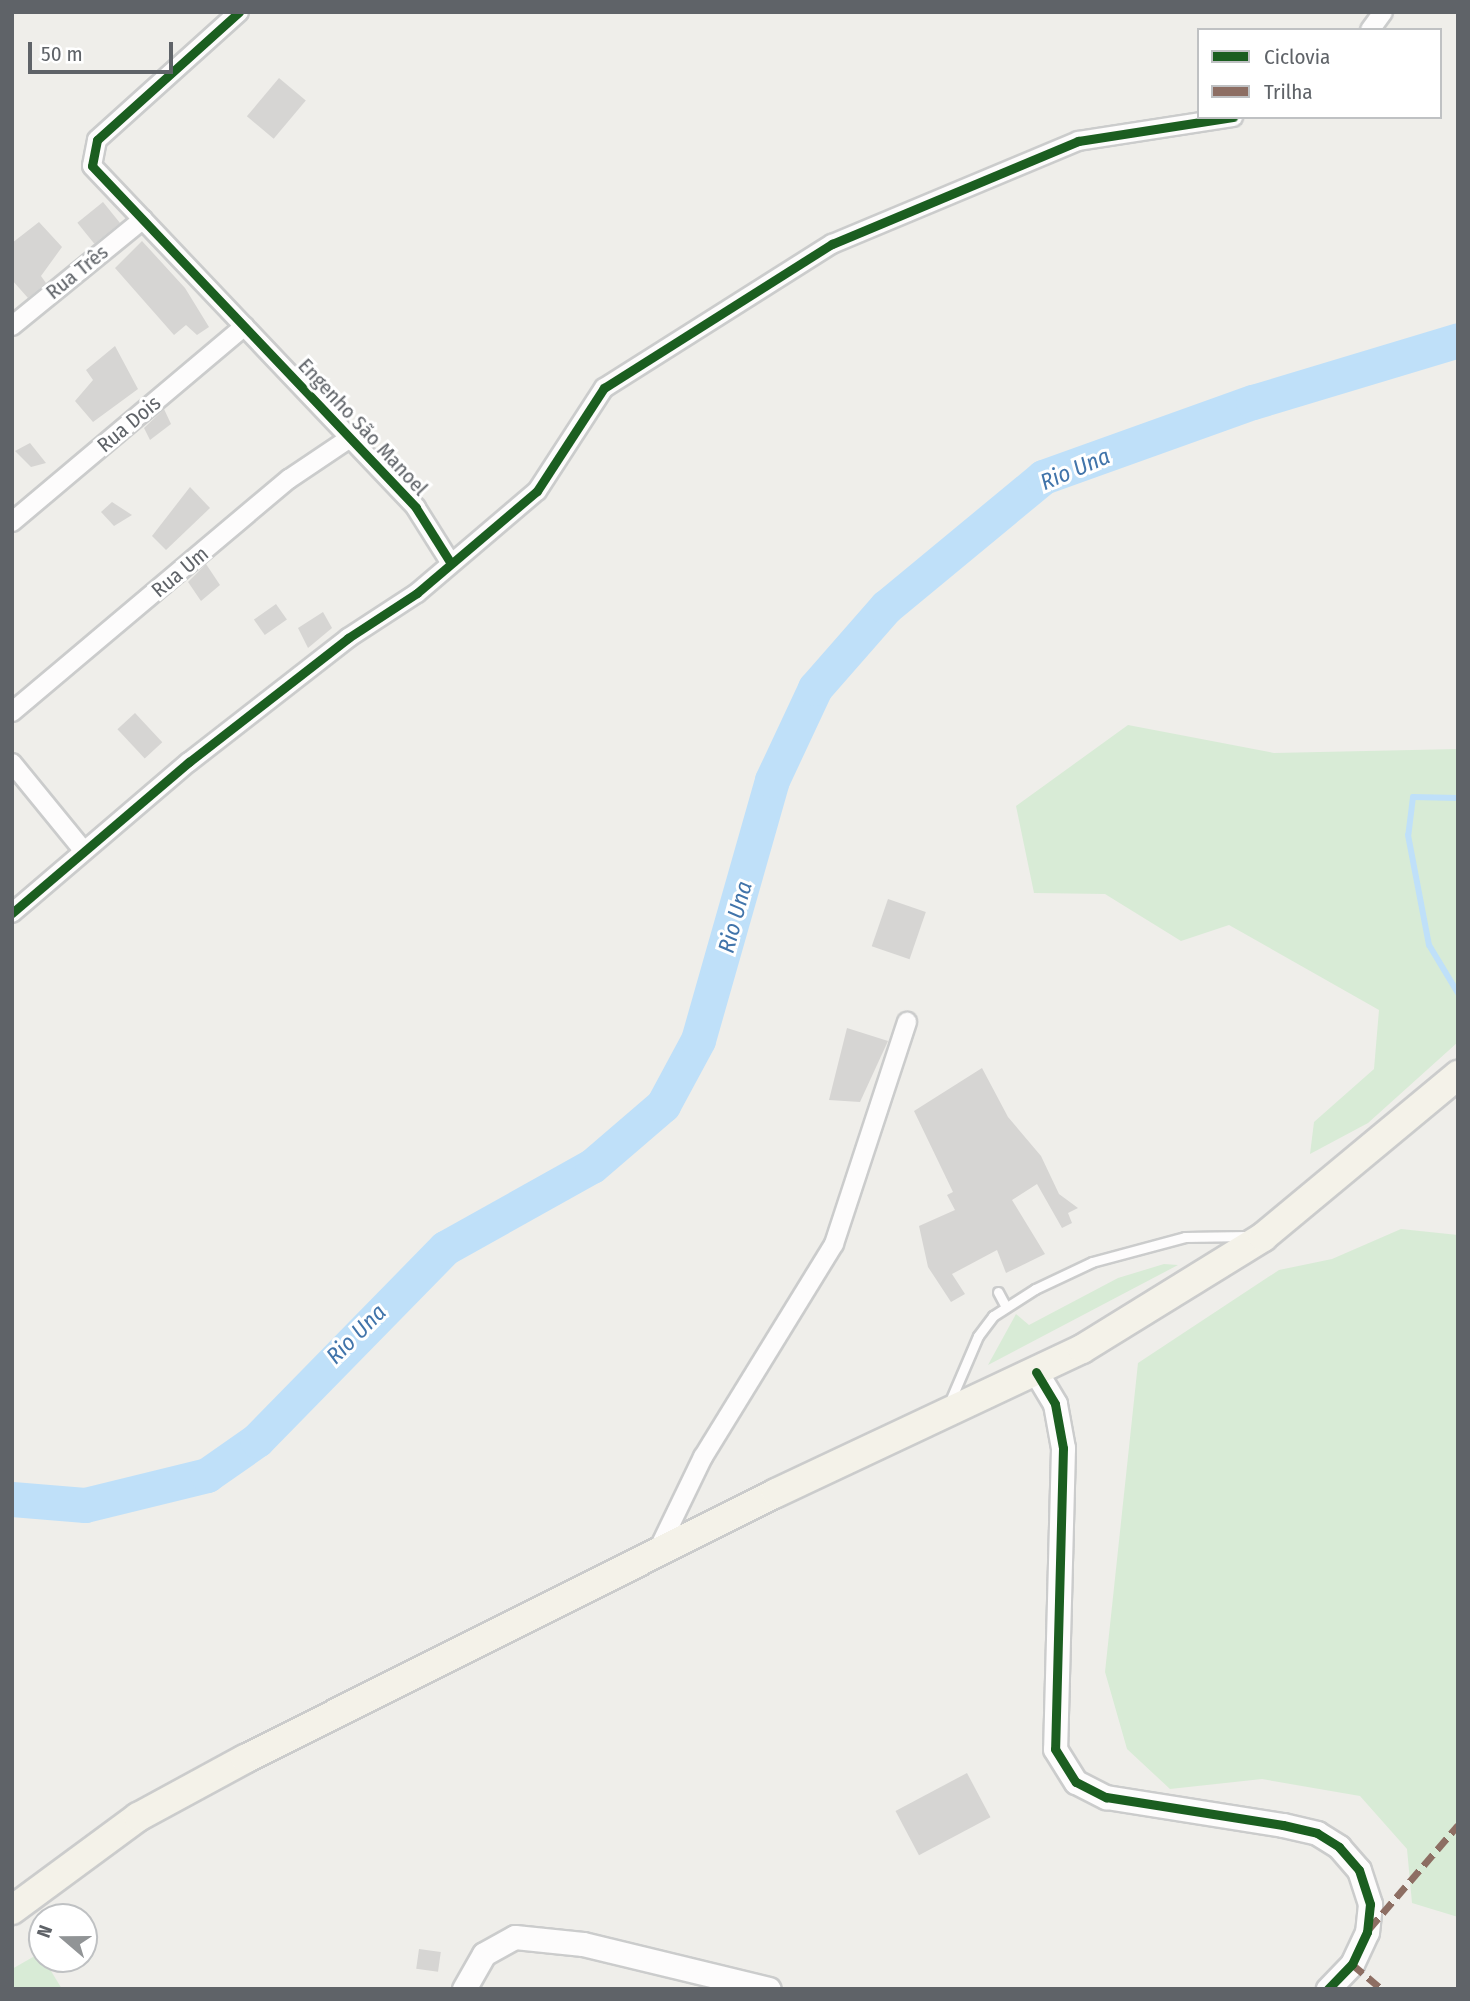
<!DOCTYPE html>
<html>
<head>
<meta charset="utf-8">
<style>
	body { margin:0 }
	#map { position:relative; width:1470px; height:2001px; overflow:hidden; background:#efeeea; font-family:"Fira Sans Condensed",sans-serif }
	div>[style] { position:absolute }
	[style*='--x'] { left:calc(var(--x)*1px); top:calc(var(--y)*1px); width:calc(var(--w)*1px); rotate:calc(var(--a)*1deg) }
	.green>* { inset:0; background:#d8ebd6 }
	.stream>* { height:6px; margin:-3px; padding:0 3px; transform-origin:3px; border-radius:3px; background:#bfe0f9 }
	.river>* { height:35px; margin:-17.5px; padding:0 17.5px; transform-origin:17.5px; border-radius:17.5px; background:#bfe0f9 }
	.building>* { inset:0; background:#d6d5d3; transform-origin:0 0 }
	.roads { filter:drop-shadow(2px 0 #cbcccc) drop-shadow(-2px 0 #cbcccc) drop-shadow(0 2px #cbcccc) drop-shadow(0 -2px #cbcccc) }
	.service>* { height:9px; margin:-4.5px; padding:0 4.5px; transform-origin:4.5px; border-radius:4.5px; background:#fdfcfc }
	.minor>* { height:18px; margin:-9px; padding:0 9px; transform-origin:9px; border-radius:9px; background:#fdfcfc }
	.tertiary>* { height:23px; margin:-11.5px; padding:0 11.5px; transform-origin:11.5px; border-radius:11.5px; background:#fdfcfc }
	.primary>* { height:28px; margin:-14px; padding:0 14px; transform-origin:14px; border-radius:14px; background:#f4f2e9 }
	.quiet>* { height:7px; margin-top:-3.5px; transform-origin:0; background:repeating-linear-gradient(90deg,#8d6e63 0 14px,transparent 0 21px) }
	.cycleway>* { height:9px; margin:-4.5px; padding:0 4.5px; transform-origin:4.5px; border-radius:4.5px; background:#1b5e20 }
	span { translate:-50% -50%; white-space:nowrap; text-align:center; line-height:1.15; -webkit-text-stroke:6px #fff; paint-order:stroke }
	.street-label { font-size:21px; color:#5f6368 }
	.water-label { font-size:23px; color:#4174aa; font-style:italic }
	.frame { position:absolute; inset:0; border:14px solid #5f6368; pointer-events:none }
	.legend { position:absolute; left:1197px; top:28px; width:245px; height:91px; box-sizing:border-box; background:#fff; border:2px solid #bfc1c3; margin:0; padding:9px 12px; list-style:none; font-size:21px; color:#5f6368 }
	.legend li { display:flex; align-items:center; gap:14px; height:35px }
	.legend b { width:35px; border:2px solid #bfc1c3 }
	.north { position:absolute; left:28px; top:1903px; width:70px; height:70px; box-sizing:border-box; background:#fff; border:2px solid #bfc1c3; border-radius:50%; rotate:290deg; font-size:19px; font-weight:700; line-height:28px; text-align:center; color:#5f6368 }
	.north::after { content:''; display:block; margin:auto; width:24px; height:32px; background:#919496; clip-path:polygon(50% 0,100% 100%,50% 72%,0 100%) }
	.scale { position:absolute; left:28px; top:42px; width:145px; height:32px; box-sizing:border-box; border:4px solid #5f6368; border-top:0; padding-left:9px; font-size:21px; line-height:24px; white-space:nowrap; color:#5f6368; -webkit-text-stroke:5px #fff; paint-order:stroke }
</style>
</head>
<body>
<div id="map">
	<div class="green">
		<div style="clip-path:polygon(1128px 725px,1274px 753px,1458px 749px,1458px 1042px,1368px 1123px,1310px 1154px,1314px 1122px,1374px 1069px,1379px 1010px,1229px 925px,1181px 941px,1105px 894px,1034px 893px,1016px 806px)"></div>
		<div style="clip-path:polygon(1401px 1229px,1458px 1235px,1458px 1917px,1412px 1903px,1407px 1849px,1360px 1796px,1262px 1779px,1170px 1789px,1127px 1749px,1105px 1672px,1138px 1363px,1279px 1270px,1332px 1259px)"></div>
		<div style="clip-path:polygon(1164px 1264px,1178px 1265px,988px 1365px,1016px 1314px,1029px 1325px,1118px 1278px)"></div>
		<div style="clip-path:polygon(40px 1953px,62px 1989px,12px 1989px,12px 1969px)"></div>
	</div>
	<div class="stream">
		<div style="--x:1458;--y:798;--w:45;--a:-178.7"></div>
		<div style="--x:1413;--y:797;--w:38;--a:97"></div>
		<div style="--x:1408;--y:835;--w:112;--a:79.2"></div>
		<div style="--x:1429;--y:945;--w:56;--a:58.9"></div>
	</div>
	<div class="river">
		<div style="--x:12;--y:1499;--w:73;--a:4.7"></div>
		<div style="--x:85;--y:1505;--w:126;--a:-13.8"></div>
		<div style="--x:207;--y:1475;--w:61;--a:-35"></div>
		<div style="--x:257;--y:1440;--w:269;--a:-45.6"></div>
		<div style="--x:445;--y:1248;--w:168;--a:-29.2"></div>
		<div style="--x:592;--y:1166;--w:94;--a:-40.7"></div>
		<div style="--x:663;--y:1105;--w:74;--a:-61.7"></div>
		<div style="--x:698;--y:1040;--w:270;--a:-74.1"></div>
		<div style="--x:772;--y:780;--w:102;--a:-64.9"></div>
		<div style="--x:815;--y:688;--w:108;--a:-48.8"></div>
		<div style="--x:886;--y:607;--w:204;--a:-39.6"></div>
		<div style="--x:1043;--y:477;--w:223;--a:-19.7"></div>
		<div style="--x:1253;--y:402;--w:214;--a:-16.8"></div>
	</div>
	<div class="building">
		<div style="left:279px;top:78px;width:35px;height:50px;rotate:40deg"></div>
		<div style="left:103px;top:202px;width:27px;height:33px;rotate:51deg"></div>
		<div style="clip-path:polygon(39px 222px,62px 247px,41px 276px,46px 283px,28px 298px,12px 280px,12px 243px)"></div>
		<div style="clip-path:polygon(142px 241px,185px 288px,209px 327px,197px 335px,186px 325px,174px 335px,115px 268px)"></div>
		<div style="clip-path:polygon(115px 346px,138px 389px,93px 422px,75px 401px,93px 380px,86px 370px)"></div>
		<div style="clip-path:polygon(164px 409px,171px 424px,150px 440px,144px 428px)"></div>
		<div style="clip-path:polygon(30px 443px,46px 463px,31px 467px,15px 451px)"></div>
		<div style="clip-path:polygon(190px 487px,210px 508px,166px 550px,152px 536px)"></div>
		<div style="clip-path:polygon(112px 502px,132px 515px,114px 526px,101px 512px)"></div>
		<div style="clip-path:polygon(206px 564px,220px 585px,201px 601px,188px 582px)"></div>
		<div style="left:276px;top:604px;width:19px;height:27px;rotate:55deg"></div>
		<div style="clip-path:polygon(323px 612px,332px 628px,308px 648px,298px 628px)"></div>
		<div style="left:135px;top:713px;width:40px;height:24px;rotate:47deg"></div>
		<div style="left:888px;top:899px;width:40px;height:50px;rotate:19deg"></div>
		<div style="clip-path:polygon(847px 1028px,888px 1041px,860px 1102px,829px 1100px)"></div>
		<div style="clip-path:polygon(982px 1068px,1008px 1117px,1041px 1156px,1059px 1194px,1078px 1208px,1068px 1213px,1072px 1223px,1062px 1228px,1037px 1184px,1012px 1200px,1045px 1254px,1006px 1273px,997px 1250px,952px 1274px,965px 1294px,951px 1302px,928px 1267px,919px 1226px,955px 1210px,947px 1195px,953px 1192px,914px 1111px)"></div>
		<div style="left:967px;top:1773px;width:50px;height:81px;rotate:62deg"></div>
		<div style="left:419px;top:1949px;width:22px;height:20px;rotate:8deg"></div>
	</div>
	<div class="roads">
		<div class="service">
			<div style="--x:998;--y:1292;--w:17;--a:62"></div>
			<div style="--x:948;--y:1406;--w:76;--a:-66.8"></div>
			<div style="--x:978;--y:1336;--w:25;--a:-53"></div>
			<div style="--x:993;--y:1316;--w:50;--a:-32.7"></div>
			<div style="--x:1035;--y:1289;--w:63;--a:-25.3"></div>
			<div style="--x:1092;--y:1262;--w:96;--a:-15"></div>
			<div style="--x:1185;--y:1237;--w:63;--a:-0.9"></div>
		</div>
		<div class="minor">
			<div style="--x:239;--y:12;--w:191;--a:138"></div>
			<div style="--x:97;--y:140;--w:26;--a:101"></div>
			<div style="--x:92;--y:166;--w:471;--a:46.5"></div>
			<div style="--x:416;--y:508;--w:64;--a:57.8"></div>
			<div style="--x:1370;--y:30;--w:22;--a:-54"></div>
			<div style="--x:12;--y:326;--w:169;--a:-39.2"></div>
			<div style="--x:12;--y:522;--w:304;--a:-40.1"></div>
			<div style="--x:12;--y:712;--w:362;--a:-40.1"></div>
			<div style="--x:289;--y:479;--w:73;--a:-33.9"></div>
			<div style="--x:12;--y:763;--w:112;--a:50.8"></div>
			<div style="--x:12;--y:913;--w:233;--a:-40.5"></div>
			<div style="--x:189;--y:762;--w:202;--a:-37.9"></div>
			<div style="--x:348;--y:638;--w:82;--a:-33.1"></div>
			<div style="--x:417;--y:593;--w:157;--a:-40.4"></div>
			<div style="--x:537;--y:491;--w:123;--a:-57"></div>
			<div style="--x:604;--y:388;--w:270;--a:-32.3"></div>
			<div style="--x:832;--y:244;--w:267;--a:-22.7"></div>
			<div style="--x:1078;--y:141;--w:157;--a:-8.8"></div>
			<div style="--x:657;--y:1552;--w:106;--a:-64.2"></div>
			<div style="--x:703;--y:1457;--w:250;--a:-58.4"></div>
			<div style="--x:834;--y:1244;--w:234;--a:-71.8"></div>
		</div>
		<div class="tertiary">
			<div style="--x:1036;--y:1372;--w:37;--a:59"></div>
			<div style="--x:1055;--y:1404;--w:45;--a:79.7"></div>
			<div style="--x:1063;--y:1448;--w:301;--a:91.5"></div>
			<div style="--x:1055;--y:1749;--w:39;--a:58"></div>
			<div style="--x:1076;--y:1782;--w:34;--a:27"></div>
			<div style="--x:1106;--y:1797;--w:179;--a:9"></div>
			<div style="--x:1283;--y:1825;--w:35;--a:13"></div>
			<div style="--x:1317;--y:1833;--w:26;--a:32"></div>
			<div style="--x:1339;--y:1847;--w:30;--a:49"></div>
			<div style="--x:1359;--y:1870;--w:36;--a:72"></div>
			<div style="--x:1370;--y:1904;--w:28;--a:96"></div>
			<div style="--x:1367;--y:1932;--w:35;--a:115"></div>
			<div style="--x:1352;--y:1964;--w:35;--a:134"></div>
			<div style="--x:464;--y:1989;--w:40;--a:-60.3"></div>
			<div style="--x:484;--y:1954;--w:35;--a:-29"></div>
			<div style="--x:515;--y:1937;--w:68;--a:5.9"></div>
			<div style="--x:583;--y:1944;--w:191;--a:13.6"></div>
		</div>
		<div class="primary">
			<div style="--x:12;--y:1910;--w:157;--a:-36.4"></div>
			<div style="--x:138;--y:1817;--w:122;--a:-28.5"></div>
			<div style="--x:245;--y:1759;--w:594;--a:-26.61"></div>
			<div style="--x:776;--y:1493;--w:338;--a:-25.2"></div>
			<div style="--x:1082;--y:1349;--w:213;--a:-31.7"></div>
			<div style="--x:1263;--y:1237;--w:254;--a:-39.7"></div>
		</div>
	</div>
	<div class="quiet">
		<div style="--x:1369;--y:1929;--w:137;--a:-49.4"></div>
		<div style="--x:1352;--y:1964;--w:39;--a:40"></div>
	</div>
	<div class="cycleway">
		<div style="--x:239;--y:12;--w:191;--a:138"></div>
		<div style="--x:97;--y:140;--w:26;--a:101"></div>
		<div style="--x:92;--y:166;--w:471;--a:46.5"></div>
		<div style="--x:416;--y:508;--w:64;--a:57.8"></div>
		<div style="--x:12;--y:913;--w:233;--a:-40.5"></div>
		<div style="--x:189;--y:762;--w:202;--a:-37.9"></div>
		<div style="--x:348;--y:638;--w:82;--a:-33.1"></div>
		<div style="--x:417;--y:593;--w:157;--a:-40.4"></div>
		<div style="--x:537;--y:491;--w:123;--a:-57"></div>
		<div style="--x:604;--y:388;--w:270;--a:-32.3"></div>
		<div style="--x:832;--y:244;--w:267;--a:-22.7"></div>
		<div style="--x:1078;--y:141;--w:157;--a:-8.8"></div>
		<div style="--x:1036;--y:1372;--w:37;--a:59"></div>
		<div style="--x:1055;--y:1404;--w:45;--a:79.7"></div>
		<div style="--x:1063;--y:1448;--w:301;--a:91.5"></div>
		<div style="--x:1055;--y:1749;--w:39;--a:58"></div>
		<div style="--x:1076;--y:1782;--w:34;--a:27"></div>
		<div style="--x:1106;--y:1797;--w:179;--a:9"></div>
		<div style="--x:1283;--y:1825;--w:35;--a:13"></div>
		<div style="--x:1317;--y:1833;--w:26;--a:32"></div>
		<div style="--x:1339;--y:1847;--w:30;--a:49"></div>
		<div style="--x:1359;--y:1870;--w:36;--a:72"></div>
		<div style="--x:1370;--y:1904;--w:28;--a:96"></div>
		<div style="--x:1367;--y:1932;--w:35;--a:115"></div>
		<div style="--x:1352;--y:1964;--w:35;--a:134"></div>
	</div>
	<div class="street-label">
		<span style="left:77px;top:272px;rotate:-39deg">Rua Três</span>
		<span style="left:129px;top:424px;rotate:-40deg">Rua Dois</span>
		<span style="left:363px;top:427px;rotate:47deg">Engenho São Manoel</span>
		<span style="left:180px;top:572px;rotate:-40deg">Rua Um</span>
	</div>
	<div class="water-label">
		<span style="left:1075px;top:469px;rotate:-23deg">Rio Una</span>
		<span style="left:735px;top:917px;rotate:-75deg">Rio Una</span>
		<span style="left:356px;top:1334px;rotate:-45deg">Rio Una</span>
	</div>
	<div class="frame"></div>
	<ul class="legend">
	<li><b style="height:9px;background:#1b5e20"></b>Ciclovia</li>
	<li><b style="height:9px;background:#8d6e63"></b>Trilha</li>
	</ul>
	<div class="north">N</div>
	<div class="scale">50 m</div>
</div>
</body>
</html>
